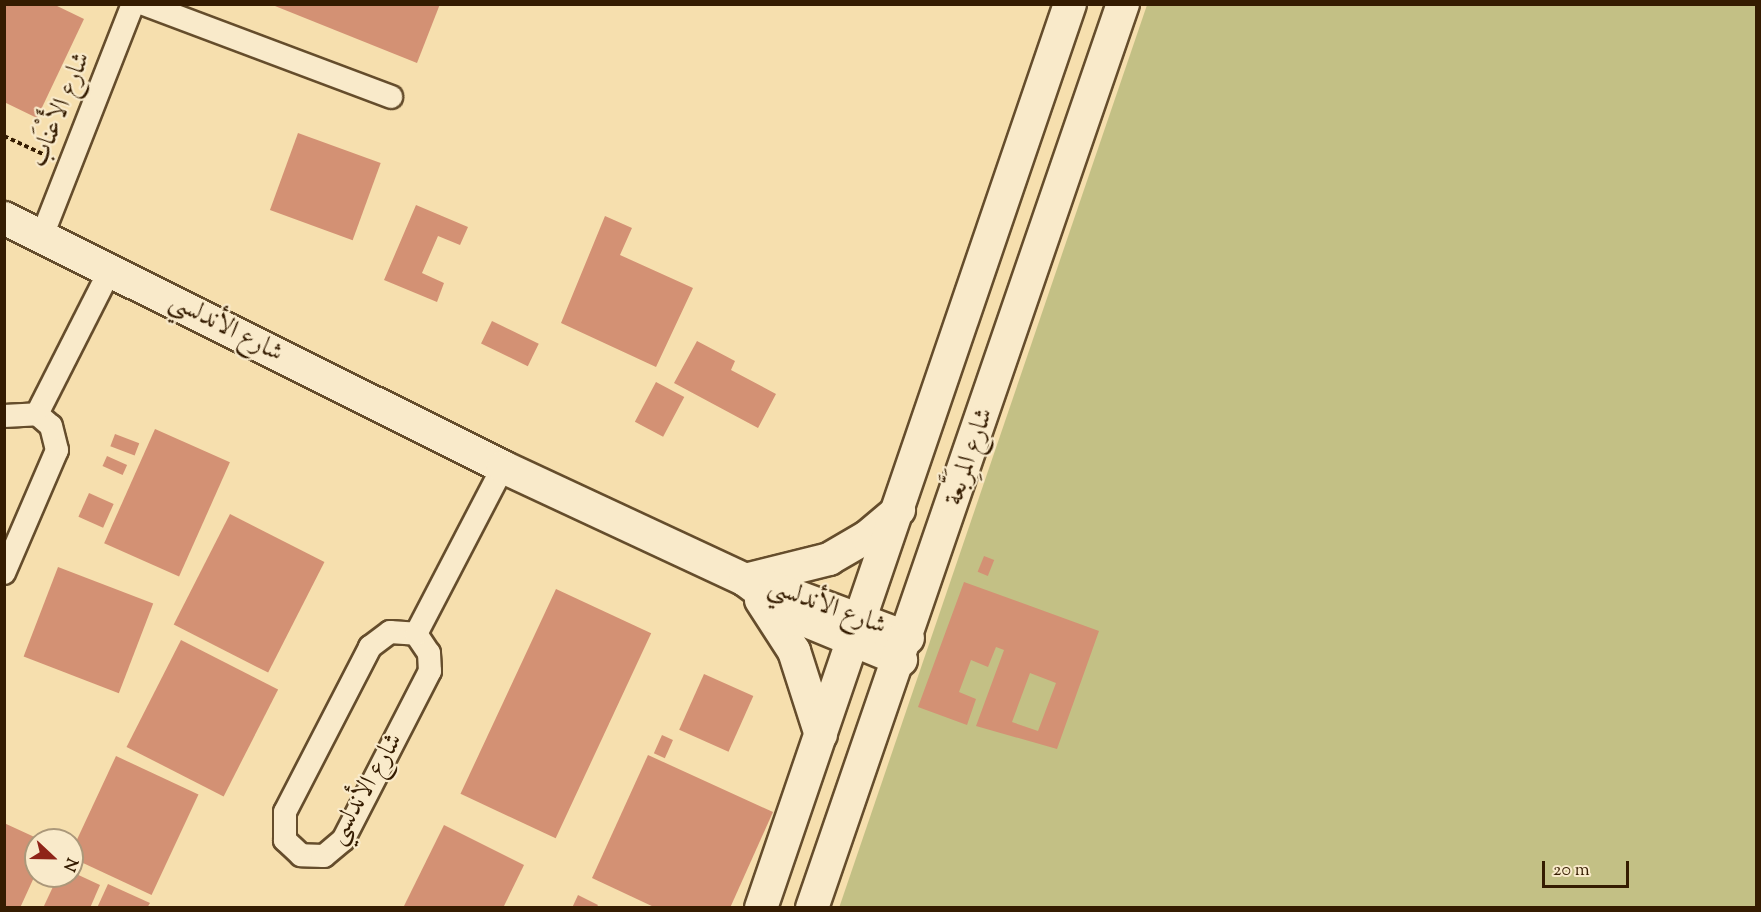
<!DOCTYPE html>
<html>
<head>
<meta charset="utf-8">
<style>
	body { margin:0 }
	#map { position:relative; width:1761px; height:912px; overflow:hidden; background:#f6dfae; font-family:"Sorts Mill Goudy",Amiri,serif }
	div>[style] { position:absolute }
	[style*='--x'] { left:calc(var(--x)*1px); top:calc(var(--y)*1px); width:calc(var(--w)*1px); rotate:calc(var(--a)*1deg) }
	.green>* { inset:0; background:#c3c085 }
	.building>* { inset:0; background:#d39174; transform-origin:0 0 }
	.path>* { height:4px; margin-top:-2px; transform-origin:0; background:repeating-linear-gradient(90deg,#351c01 0 4.5px,transparent 0 7.5px) }
	.roads { filter:drop-shadow(2px 0 #654d2c) drop-shadow(-2px 0 #654d2c) drop-shadow(0 2px #654d2c) drop-shadow(0 -2px #654d2c) }
	.street>* { height:22px; margin:-11px; padding:0 11px; transform-origin:11px; border-radius:11px; background:#f9eaca }
	.secondary>* { height:32px; margin:-16px; padding:0 16px; transform-origin:16px; border-radius:16px; background:#f9eaca }
	span { translate:-50% -50%; white-space:nowrap; text-align:center; line-height:1.15; -webkit-text-stroke:4.5px #f9eaca; paint-order:stroke }
	.street-label { font-size:26px; color:#351c01 }
	.frame { position:absolute; inset:0; border:6px solid #351c01; pointer-events:none }
	.north { position:absolute; left:24px; top:828px; width:60px; height:60px; box-sizing:border-box; background:#f9eaca; border:2px solid #ab987a; border-radius:50%; rotate:112deg; font-size:16px; font-weight:700; line-height:24px; text-align:center; color:#351c01 }
	.north::after { content:''; display:block; margin:auto; width:21px; height:27px; background:#8f2418; clip-path:polygon(50% 0,100% 100%,50% 72%,0 100%) }
	.scale { position:absolute; left:1542px; top:861px; width:87px; height:27px; box-sizing:border-box; border:3px solid #351c01; border-top:0; padding-left:8px; font-size:18px; line-height:21px; white-space:nowrap; color:#351c01; -webkit-text-stroke:4px #f9eaca; paint-order:stroke }
</style>
</head>
<body>
<div id="map">
	<div class="green">
		<div style="clip-path:polygon(1147px 5px,1756px 5px,1756px 907px,839px 908px)"></div>
	</div>
	<div class="building">
		<div style="clip-path:polygon(4px 4px,53px 4px,84px 19px,37px 118px,4px 102px)"></div>
		<div style="clip-path:polygon(270px 4px,440px 4px,417px 63px)"></div>
		<div style="left:298px;top:133px;width:88px;height:82px;rotate:20deg"></div>
		<div style="clip-path:polygon(416px 205px,468px 227px,460px 245px,438px 236px,422px 273px,444px 283px,437px 302px,384px 280px)"></div>
		<div style="clip-path:polygon(605px 216px,632px 228px,620px 255px,693px 288px,656px 367px,561px 323px)"></div>
		<div style="left:492px;top:321px;width:52px;height:25px;rotate:26deg"></div>
		<div style="clip-path:polygon(697px 341px,735px 361px,731px 370px,776px 394px,758px 428px,674px 383px)"></div>
		<div style="left:656px;top:382px;width:32px;height:45px;rotate:28deg"></div>
		<div style="left:155px;top:429px;width:82px;height:125px;rotate:24deg"></div>
		<div style="left:115px;top:434px;width:26px;height:13px;rotate:21deg"></div>
		<div style="left:107px;top:456px;width:22px;height:11px;rotate:24deg"></div>
		<div style="left:89px;top:493px;width:27px;height:26px;rotate:24deg"></div>
		<div style="left:230px;top:514px;width:106px;height:124px;rotate:27deg"></div>
		<div style="left:984px;top:556px;width:11px;height:17px;rotate:22deg"></div>
		<div style="left:58px;top:567px;width:102px;height:96px;rotate:21deg"></div>
		<div style="clip-path:polygon(evenodd,964px 582px,1099px 631px,1057px 749px,976px 726px,1004px 650px,996px 647px,988px 667px,971px 660px,959px 692px,976px 699px,967px 725px,918px 707px,964px 582px,1030px 673px,1056px 683px,1038px 731px,1012px 722px,1030px 673px)"></div>
		<div style="left:556px;top:589px;width:105px;height:226px;rotate:25deg"></div>
		<div style="left:181px;top:640px;width:109px;height:120px;rotate:27deg"></div>
		<div style="left:704px;top:674px;width:54px;height:61px;rotate:24deg"></div>
		<div style="left:662px;top:735px;width:12px;height:20px;rotate:24deg"></div>
		<div style="clip-path:polygon(648px 755px,773px 812px,730px 908px,656px 908px,592px 878px)"></div>
		<div style="left:116px;top:756px;width:91px;height:111px;rotate:25deg"></div>
		<div style="clip-path:polygon(4px 823px,41px 840px,36px 840px,36px 873px,20px 908px,4px 908px)"></div>
		<div style="clip-path:polygon(444px 825px,524px 865px,503px 908px,403px 908px)"></div>
		<div style="clip-path:polygon(72px 872px,100px 885px,90px 908px,43px 908px,58px 876px)"></div>
		<div style="clip-path:polygon(108px 884px,150px 903px,147px 908px,97px 908px)"></div>
		<div style="clip-path:polygon(578px 895px,598px 905px,596px 908px,572px 908px)"></div>
	</div>
	<div class="path">
		<div style="--x:4;--y:136;--w:47;--a:24.9"></div>
	</div>
	<div class="roads">
		<div class="street">
			<div style="--x:144;--y:4;--w:264;--a:20.6"></div>
			<div style="--x:42;--y:236;--w:249;--a:-68.6"></div>
			<div style="--x:37;--y:414;--w:161;--a:-63.1"></div>
			<div style="--x:4;--y:416;--w:33;--a:-3"></div>
			<div style="--x:37;--y:414;--w:18;--a:41"></div>
			<div style="--x:51;--y:426;--w:25;--a:76"></div>
			<div style="--x:57;--y:450;--w:134;--a:113.3"></div>
			<div style="--x:390;--y:632;--w:26;--a:4"></div>
			<div style="--x:416;--y:634;--w:23;--a:56"></div>
			<div style="--x:429;--y:653;--w:18;--a:87"></div>
			<div style="--x:430;--y:671;--w:190;--a:117.2"></div>
			<div style="--x:343;--y:840;--w:25;--a:140"></div>
			<div style="--x:324;--y:856;--w:23;--a:-178"></div>
			<div style="--x:301;--y:855;--w:22;--a:-137"></div>
			<div style="--x:285;--y:840;--w:28;--a:-90"></div>
			<div style="--x:285;--y:812;--w:186;--a:-62.7"></div>
			<div style="--x:370;--y:647;--w:25;--a:-37"></div>
			<div style="--x:416;--y:634;--w:188;--a:-62.5"></div>
		</div>
		<div class="secondary">
			<div style="--x:4;--y:218;--w:558;--a:26.52"></div>
			<div style="--x:503;--y:467;--w:267;--a:25"></div>
			<div style="--x:745;--y:580;--w:59;--a:36.7"></div>
			<div style="--x:792;--y:615;--w:118;--a:22.4"></div>
			<div style="--x:745;--y:580;--w:87;--a:-14"></div>
			<div style="--x:829;--y:559;--w:44;--a:-30.1"></div>
			<div style="--x:867;--y:537;--w:42;--a:-40.2"></div>
			<div style="--x:758;--y:582;--w:160;--a:20.5"></div>
			<div style="--x:761;--y:600;--w:61;--a:57.1"></div>
			<div style="--x:794;--y:651;--w:88;--a:72.2"></div>
			<div style="--x:761;--y:908;--w:955;--a:-71.13"></div>
			<div style="--x:812;--y:908;--w:956;--a:-71.02"></div>
		</div>
	</div>
	<div class="street-label">
		<span style="left:61px;top:110px;rotate:-68deg">شارع الأَعْنَاب</span>
		<span style="left:226px;top:328px;rotate:27deg">شارع الأندلسي</span>
		<span style="left:970px;top:457px;rotate:-71deg">شارع المِرَبَّعة</span>
		<span style="left:827px;top:607px;rotate:20deg">شارع الأندلسي</span>
		<span style="left:366px;top:789px;rotate:-60deg">شارع الأندلسي</span>
	</div>
	<div class="frame"></div>
	<div class="north">N</div>
	<div class="scale">20 m</div>
</div>
</body>
</html>
